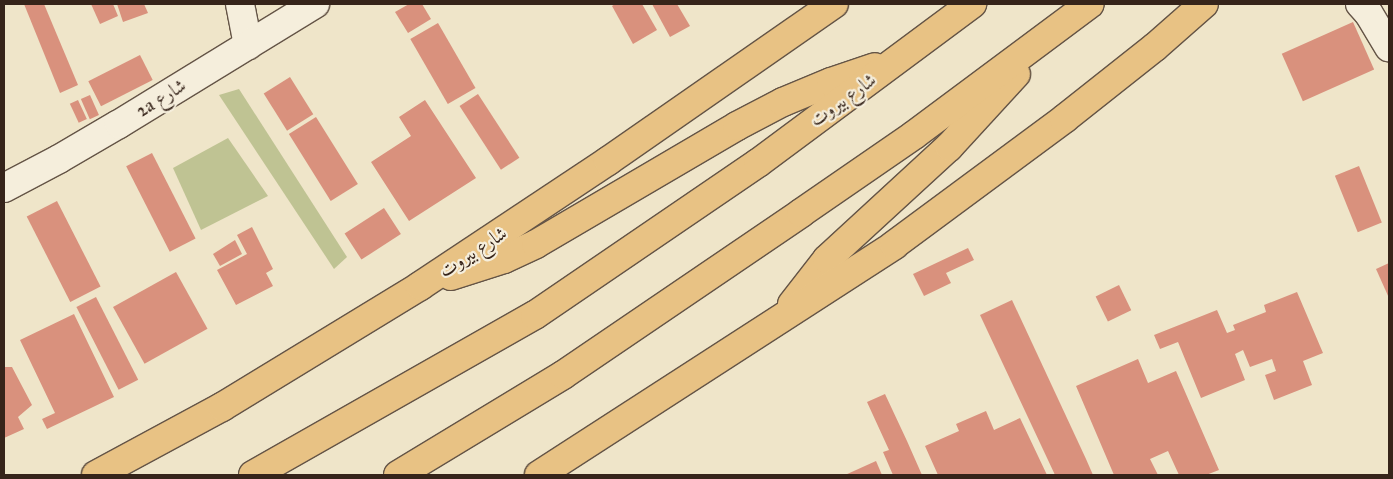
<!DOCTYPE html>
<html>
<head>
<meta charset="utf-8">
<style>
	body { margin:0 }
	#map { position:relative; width:1393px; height:479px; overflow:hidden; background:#efe5c9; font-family:"IM FELL Great Primer",Amiri,serif }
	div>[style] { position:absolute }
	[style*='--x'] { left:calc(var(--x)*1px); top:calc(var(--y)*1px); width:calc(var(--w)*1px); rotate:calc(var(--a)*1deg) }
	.green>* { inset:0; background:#bfc393 }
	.building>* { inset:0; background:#d9917d; transform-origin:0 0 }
	.roads { filter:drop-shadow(1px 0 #645446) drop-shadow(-1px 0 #645446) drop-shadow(0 1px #645446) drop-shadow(0 -1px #645446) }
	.minor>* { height:28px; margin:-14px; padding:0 14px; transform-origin:14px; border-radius:14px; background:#f5eedc }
	.major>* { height:28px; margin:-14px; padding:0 14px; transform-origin:14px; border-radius:14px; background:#e8c284 }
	span { translate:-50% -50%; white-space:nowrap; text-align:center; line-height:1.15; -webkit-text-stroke:4.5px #f5eedc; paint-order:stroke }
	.street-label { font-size:19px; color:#36241a }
	.frame { position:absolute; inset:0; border:5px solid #36241a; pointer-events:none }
</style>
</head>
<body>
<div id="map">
	<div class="green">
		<div style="clip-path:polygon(239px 89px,347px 257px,334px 269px,219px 95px)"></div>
		<div style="clip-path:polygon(228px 138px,268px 196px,201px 230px,173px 168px)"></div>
	</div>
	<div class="building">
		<div style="clip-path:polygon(24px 4px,44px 4px,78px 85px,60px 93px)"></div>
		<div style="clip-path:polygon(91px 4px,113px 4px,118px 16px,100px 24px)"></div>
		<div style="clip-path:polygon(117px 4px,144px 4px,148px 13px,123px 22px)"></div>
		<div style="clip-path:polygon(409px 4px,422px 4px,431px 19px,408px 33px,395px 12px)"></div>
		<div style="clip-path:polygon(615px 4px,642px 4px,657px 30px,633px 44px,612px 6px)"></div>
		<div style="clip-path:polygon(652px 4px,677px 4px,690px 26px,670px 37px)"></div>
		<div style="left:1353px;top:22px;width:52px;height:78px;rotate:66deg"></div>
		<div style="left:438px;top:23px;width:75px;height:32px;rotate:60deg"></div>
		<div style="left:140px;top:55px;width:28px;height:58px;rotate:63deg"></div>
		<div style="left:290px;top:77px;width:44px;height:31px;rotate:58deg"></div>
		<div style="left:478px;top:94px;width:76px;height:22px;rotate:57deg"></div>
		<div style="left:90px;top:95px;width:22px;height:10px;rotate:66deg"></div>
		<div style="left:78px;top:100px;width:21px;height:9px;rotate:65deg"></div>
		<div style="clip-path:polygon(425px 100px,476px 178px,409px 221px,371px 162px,411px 136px,399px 117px)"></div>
		<div style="left:316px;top:117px;width:79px;height:32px;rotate:58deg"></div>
		<div style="left:152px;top:153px;width:96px;height:29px;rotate:63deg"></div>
		<div style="left:1359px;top:166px;width:61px;height:26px;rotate:68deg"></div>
		<div style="left:57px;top:201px;width:96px;height:34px;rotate:63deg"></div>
		<div style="left:384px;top:208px;width:31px;height:47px;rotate:57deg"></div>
		<div style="clip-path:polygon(252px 227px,273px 269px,266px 273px,273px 286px,236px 305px,217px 270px,247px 254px,237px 235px)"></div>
		<div style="clip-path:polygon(235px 240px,242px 254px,220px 266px,213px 254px)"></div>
		<div style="clip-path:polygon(968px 248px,974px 260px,946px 273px,951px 283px,924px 296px,913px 274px)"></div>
		<div style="clip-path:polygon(1389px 263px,1389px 298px,1376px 269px)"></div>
		<div style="left:176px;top:272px;width:65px;height:72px;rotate:61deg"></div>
		<div style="left:1119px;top:285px;width:28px;height:26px;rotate:64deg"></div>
		<div style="clip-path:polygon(1297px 292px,1323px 353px,1303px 361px,1312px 385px,1274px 400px,1265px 375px,1276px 371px,1272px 359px,1250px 367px,1243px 350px,1235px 354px,1245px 380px,1201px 398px,1178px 342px,1160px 349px,1154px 335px,1217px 310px,1227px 333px,1235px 330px,1233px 325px,1266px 312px,1264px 305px)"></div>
		<div style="left:96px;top:297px;width:93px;height:22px;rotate:63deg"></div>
		<div style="clip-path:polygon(1012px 300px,1086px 459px,1093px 475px,1055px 475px,980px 315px)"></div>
		<div style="clip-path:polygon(74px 314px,114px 397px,47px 429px,42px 419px,55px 413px,20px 340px)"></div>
		<div style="clip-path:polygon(1138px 359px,1148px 383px,1176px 371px,1219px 470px,1206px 475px,1179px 475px,1168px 451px,1150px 459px,1158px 475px,1114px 475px,1076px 386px)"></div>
		<div style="clip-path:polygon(4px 367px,12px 367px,32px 405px,18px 417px,24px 429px,4px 438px)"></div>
		<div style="clip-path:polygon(885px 394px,907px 441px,922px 475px,893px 475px,883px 452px,889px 450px,867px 402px)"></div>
		<div style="clip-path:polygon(986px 411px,994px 430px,1020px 418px,1047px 475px,938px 475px,925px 446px,959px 431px,956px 424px)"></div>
		<div style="clip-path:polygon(876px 461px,882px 475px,845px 475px)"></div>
	</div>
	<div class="roads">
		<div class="minor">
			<div style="--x:240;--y:4;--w:42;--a:79"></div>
			<div style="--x:1360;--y:4;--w:13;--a:48"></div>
			<div style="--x:1369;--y:14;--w:39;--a:59"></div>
			<div style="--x:4;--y:188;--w:62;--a:-27.8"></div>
			<div style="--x:59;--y:159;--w:69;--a:-30.3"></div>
			<div style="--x:119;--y:124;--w:230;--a:-31.5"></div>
		</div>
		<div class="major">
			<div style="--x:451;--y:276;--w:56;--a:-17.8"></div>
			<div style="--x:504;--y:259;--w:35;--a:-25"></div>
			<div style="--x:536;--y:244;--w:233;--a:-30.4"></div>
			<div style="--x:737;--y:126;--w:52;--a:-27.6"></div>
			<div style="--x:783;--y:102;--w:52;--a:-22.6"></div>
			<div style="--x:831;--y:82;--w:46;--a:-18.8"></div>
			<div style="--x:792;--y:304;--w:57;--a:-52.1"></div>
			<div style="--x:827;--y:259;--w:166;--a:-42.6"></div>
			<div style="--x:949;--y:147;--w:99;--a:-47.5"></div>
			<div style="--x:96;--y:475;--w:143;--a:-28.4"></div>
			<div style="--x:222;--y:407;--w:232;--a:-31.4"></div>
			<div style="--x:420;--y:286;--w:226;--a:-33.6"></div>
			<div style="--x:608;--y:161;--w:275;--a:-34.8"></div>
			<div style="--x:253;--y:475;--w:324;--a:-29.6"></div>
			<div style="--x:535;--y:315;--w:270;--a:-34.3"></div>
			<div style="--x:758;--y:163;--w:267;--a:-36.6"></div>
			<div style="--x:398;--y:475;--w:193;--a:-31.2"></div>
			<div style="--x:563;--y:375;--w:288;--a:-34.2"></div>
			<div style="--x:801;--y:213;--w:137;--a:-34.6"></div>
			<div style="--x:914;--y:135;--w:219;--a:-36.7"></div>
			<div style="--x:539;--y:475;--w:423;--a:-32.9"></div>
			<div style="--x:894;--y:245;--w:212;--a:-36.5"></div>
			<div style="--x:1064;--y:119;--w:116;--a:-38.4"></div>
			<div style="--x:1155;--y:47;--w:65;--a:-41.3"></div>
		</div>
	</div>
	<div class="street-label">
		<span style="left:161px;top:98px;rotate:-32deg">2a شارع</span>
		<span style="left:843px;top:100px;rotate:-36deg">شارع بيروت</span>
		<span style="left:473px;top:252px;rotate:-33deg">شارع بيروت</span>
	</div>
	<div class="frame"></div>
</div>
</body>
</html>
